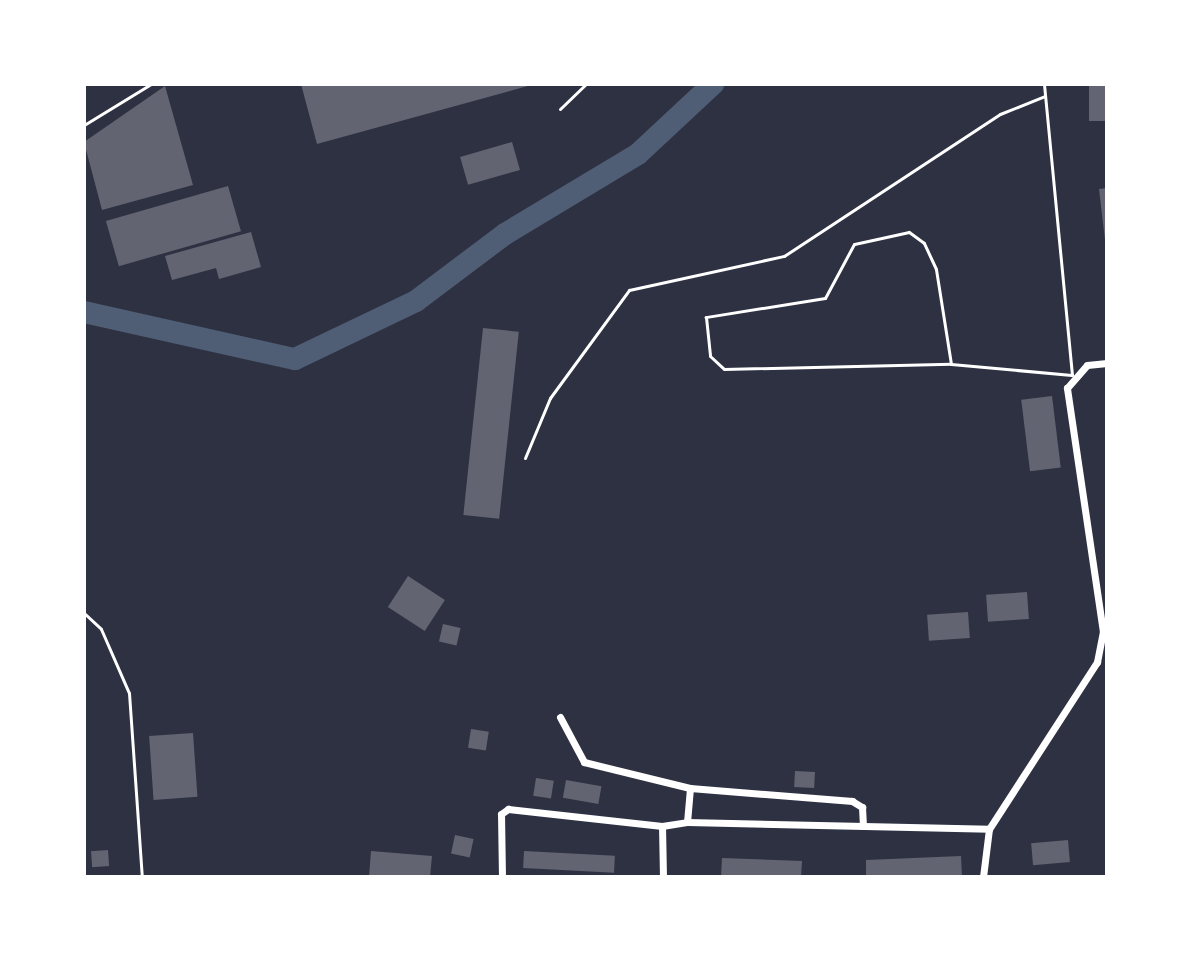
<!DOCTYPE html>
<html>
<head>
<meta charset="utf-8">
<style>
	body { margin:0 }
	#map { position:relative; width:1191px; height:961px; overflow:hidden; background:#2d3142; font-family:Inter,sans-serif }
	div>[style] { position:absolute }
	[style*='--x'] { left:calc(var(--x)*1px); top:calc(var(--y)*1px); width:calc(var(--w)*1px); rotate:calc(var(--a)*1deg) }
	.river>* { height:22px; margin:-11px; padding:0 11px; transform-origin:11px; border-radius:11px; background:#4f5d75 }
	.building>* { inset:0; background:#626471; transform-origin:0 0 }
	.service>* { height:3px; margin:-1.5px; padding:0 1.5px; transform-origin:1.5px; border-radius:1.5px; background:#fff }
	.minor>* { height:7px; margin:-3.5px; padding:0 3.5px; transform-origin:3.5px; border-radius:3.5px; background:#fff }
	span { translate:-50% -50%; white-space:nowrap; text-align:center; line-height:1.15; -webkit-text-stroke:7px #fff; paint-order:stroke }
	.frame { position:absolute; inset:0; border:86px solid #fff; pointer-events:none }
</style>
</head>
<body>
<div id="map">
	<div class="river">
		<div style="--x:84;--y:312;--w:216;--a:12.6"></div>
		<div style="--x:295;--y:359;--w:134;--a:-25.6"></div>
		<div style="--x:416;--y:301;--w:111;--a:-37"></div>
		<div style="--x:505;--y:234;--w:155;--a:-31"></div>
		<div style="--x:638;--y:154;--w:103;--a:-43"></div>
	</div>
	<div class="building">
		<div style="clip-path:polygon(301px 84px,535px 84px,317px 144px)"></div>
		<div style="left:1089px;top:84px;width:18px;height:37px"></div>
		<div style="clip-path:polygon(165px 86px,193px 185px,102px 210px,84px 142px)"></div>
		<div style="left:512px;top:142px;width:29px;height:54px;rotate:74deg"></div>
		<div style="left:228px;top:186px;width:47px;height:127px;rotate:74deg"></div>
		<div style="clip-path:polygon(1107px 188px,1107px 240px,1105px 240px,1099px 189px)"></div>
		<div style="clip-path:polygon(251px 232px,261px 267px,219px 279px,216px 268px,172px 280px,165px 256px)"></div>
		<div style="left:483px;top:328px;width:36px;height:188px;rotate:6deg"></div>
		<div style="left:1052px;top:396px;width:72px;height:31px;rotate:83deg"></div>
		<div style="left:408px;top:576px;width:44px;height:37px;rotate:33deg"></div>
		<div style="left:1027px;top:592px;width:27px;height:41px;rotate:86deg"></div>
		<div style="left:968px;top:612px;width:26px;height:41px;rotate:86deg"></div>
		<div style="left:443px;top:624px;width:18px;height:18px;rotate:13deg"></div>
		<div style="left:471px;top:729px;width:18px;height:19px;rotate:9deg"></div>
		<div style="left:193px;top:733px;width:64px;height:44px;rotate:86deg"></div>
		<div style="left:795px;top:771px;width:20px;height:16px;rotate:3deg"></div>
		<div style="left:536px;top:778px;width:18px;height:18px;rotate:9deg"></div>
		<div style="left:566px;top:780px;width:36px;height:18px;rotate:10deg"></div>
		<div style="left:455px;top:835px;width:19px;height:19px;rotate:12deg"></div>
		<div style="left:1068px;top:840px;width:22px;height:37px;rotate:85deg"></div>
		<div style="left:108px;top:850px;width:16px;height:17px;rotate:86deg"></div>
		<div style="clip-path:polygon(371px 851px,432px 856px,430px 877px,369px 877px)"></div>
		<div style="left:524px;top:851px;width:91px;height:17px;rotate:3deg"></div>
		<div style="clip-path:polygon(961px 856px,962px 877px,866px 877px,866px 860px)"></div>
		<div style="clip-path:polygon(722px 858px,802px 861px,801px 877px,721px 877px)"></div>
	</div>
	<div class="service">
		<div style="--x:560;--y:109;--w:36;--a:-44"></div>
		<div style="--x:84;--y:125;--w:79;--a:-31.5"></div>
		<div style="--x:951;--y:364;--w:96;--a:-99"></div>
		<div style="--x:936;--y:269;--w:29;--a:-115"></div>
		<div style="--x:924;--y:243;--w:19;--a:-144"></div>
		<div style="--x:909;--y:232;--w:56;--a:167.7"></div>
		<div style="--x:854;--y:244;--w:61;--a:118.2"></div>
		<div style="--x:825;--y:298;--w:121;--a:170.9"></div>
		<div style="--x:706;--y:317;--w:39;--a:84"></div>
		<div style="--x:710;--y:356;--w:19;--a:43"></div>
		<div style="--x:724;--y:369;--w:227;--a:-1.3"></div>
		<div style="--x:951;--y:364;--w:121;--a:5.2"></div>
		<div style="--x:1072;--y:375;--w:292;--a:-95.5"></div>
		<div style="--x:525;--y:458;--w:65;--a:-67.4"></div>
		<div style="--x:550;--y:398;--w:134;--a:-53.8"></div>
		<div style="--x:629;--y:290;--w:159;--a:-12.4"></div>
		<div style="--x:784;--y:256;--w:258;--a:-33.3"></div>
		<div style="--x:1000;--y:114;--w:48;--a:-21.8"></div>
		<div style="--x:84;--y:613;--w:23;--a:43"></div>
		<div style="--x:101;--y:629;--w:70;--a:66.4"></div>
		<div style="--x:129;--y:693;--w:184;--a:86"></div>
	</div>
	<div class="minor">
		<div style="--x:560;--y:717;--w:51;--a:61.9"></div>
		<div style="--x:584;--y:762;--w:109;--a:13.8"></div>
		<div style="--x:690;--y:788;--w:34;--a:95"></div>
		<div style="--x:690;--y:788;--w:163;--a:4.6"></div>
		<div style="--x:852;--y:801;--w:12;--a:31"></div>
		<div style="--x:862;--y:807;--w:19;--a:87"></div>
		<div style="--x:502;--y:877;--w:63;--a:-90.9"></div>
		<div style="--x:501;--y:814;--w:9;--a:-36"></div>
		<div style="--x:508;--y:809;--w:155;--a:6.3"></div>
		<div style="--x:663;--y:877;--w:51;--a:-91.1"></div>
		<div style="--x:662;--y:826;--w:25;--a:-9"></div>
		<div style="--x:687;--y:822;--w:302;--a:1.3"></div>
		<div style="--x:983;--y:877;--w:48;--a:-82.9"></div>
		<div style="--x:989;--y:829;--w:199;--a:-57.1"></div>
		<div style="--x:1097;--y:662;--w:31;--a:-79"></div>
		<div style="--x:1103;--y:632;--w:247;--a:-98.4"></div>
		<div style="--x:1067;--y:388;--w:30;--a:-49"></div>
		<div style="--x:1087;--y:365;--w:20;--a:-6"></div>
	</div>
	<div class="frame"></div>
</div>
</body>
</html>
